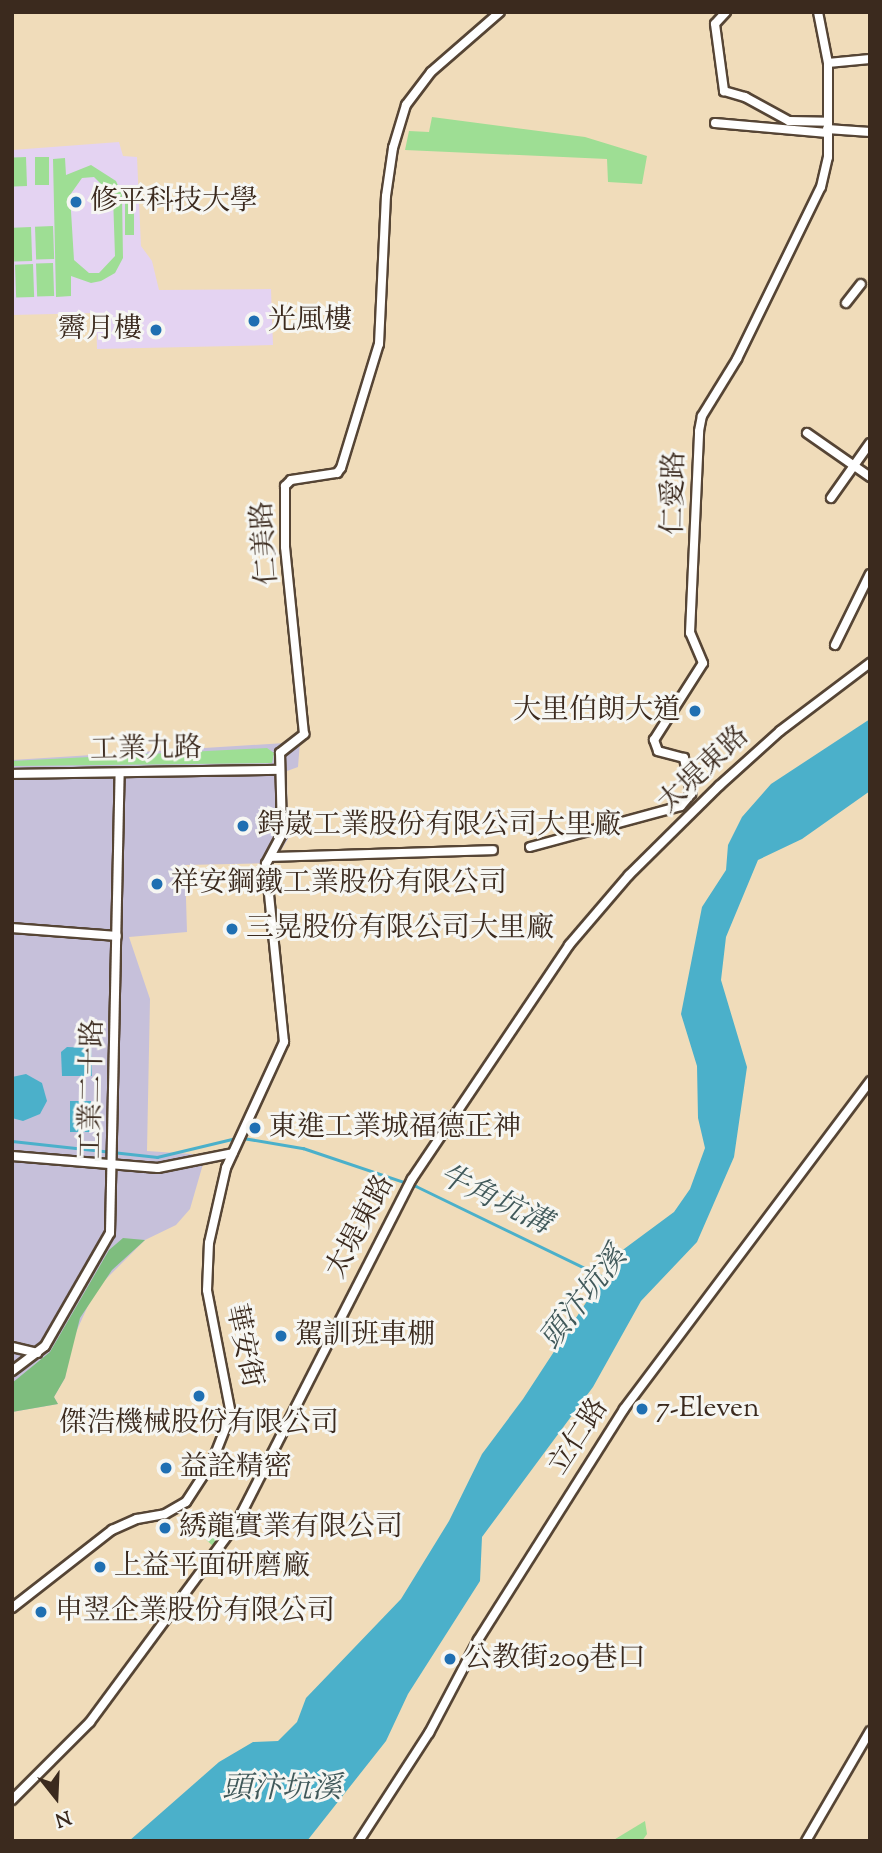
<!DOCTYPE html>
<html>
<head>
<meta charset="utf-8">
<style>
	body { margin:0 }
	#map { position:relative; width:882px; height:1853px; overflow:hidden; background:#f0dcba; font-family:"Sorts Mill Goudy","Noto Serif TC",serif }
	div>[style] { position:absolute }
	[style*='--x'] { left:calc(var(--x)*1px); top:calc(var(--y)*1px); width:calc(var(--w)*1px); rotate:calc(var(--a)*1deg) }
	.built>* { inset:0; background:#e4d3f2 }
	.industrial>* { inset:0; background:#c6c0da }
	.green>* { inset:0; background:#9ede94; transform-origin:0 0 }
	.forest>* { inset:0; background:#7ebd7e }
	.water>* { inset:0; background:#4bb0ca; transform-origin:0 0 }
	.stream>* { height:2.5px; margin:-1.25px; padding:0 1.25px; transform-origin:1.25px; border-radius:1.25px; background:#4bb0ca }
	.roads { filter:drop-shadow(2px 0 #564535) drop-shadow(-2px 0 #564535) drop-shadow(0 2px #564535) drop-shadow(0 -2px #564535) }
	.street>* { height:8px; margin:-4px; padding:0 4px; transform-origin:4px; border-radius:4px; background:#fff }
	.dots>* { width:19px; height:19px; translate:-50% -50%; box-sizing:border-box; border:4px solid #f6f6f2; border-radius:50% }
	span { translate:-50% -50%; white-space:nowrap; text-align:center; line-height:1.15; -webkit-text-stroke:6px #f6f6f2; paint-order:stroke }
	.poi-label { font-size:28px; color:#3b2a1e }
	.left { translate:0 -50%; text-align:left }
	.right { translate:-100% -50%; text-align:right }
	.street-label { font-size:28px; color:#3b2a1e }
	.water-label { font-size:30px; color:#41595a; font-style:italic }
	.frame { position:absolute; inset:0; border:14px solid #3b2a1e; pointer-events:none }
	.north { position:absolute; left:21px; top:1762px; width:70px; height:70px; -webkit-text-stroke:5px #f6f6f2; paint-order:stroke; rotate:162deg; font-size:19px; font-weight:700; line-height:28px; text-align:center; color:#3b2a1e }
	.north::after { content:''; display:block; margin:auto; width:24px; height:32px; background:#3b2a1e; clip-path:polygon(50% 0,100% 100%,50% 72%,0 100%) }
</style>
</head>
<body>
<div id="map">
	<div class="built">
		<div style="clip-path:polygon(119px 142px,123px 156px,137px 157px,141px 246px,152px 261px,159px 290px,271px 289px,273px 345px,97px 349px,96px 313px,12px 315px,12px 150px)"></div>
	</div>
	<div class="industrial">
		<div style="clip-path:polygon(300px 742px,298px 767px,287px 771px,288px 839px,273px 863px,185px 865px,187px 932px,129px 937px,150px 999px,147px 1151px,192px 1154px,203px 1164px,190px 1209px,176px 1225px,145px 1240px,95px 1290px,73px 1339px,65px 1378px,54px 1397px,58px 1404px,12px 1412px,12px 760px)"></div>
	</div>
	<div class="green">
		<div style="clip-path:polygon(432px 117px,585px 137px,647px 156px,642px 184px,608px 182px,607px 159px,405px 150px,409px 131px,429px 132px)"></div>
		<div style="left:26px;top:157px;width:29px;height:13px;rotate:88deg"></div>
		<div style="left:35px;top:157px;width:14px;height:28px"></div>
		<div style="clip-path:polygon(evenodd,65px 158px,66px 175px,91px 165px,116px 181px,122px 195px,123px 258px,115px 273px,101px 281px,91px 283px,71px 276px,71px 296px,56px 297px,53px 159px,65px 158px,94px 177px,113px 196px,115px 256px,99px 273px,89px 273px,74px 260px,70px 195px,82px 178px,94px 177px)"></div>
		<div style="left:125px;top:199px;width:9px;height:36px"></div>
		<div style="left:53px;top:226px;width:33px;height:18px;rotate:88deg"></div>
		<div style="left:31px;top:227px;width:34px;height:18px;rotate:88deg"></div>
		<div style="left:53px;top:263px;width:33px;height:17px;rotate:88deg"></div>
		<div style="left:33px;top:264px;width:33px;height:18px;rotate:88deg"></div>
		<div style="clip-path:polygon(267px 748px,274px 753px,272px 763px,12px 766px,12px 761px)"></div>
		<div style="clip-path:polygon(211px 1510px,231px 1517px,214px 1547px,201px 1535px)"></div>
		<div style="clip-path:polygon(645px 1821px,647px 1834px,642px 1841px,612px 1841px)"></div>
	</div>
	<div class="forest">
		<div style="clip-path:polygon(123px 1238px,145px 1240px,112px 1270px,80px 1318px,65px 1378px,54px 1397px,58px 1404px,12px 1412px,12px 1383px,50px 1352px,109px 1250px)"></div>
	</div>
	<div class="water">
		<div style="clip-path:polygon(870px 719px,870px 791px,802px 839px,758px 860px,726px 937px,721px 980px,747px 1067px,734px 1157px,697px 1242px,641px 1301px,593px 1387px,482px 1537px,480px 1581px,408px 1694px,386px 1741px,307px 1841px,129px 1841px,219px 1762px,253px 1742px,278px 1741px,297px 1722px,306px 1698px,401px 1599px,449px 1521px,482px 1454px,523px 1399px,606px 1272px,624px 1249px,674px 1212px,690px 1189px,705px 1148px,698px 1118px,697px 1066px,681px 1014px,702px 907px,726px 870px,728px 845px,742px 817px,771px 784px)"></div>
		<div style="clip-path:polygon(67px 1047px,91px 1048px,92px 1076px,62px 1076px,61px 1052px)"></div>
		<div style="clip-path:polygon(26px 1074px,42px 1083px,47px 1101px,40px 1114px,23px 1121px,12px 1118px,12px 1077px)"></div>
		<div style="left:70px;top:1101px;width:21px;height:31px"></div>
	</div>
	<div class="stream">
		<div style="--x:243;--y:1138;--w:61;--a:9.5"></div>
		<div style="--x:303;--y:1148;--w:119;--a:18.6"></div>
		<div style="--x:416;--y:1186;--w:208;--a:25.9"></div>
		<div style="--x:12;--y:1141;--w:146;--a:6.3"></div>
		<div style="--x:157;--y:1157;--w:81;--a:-13.5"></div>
	</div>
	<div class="roads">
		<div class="street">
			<div style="--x:726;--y:12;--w:16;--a:133"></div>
			<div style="--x:715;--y:24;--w:68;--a:82.3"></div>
			<div style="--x:724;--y:91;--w:22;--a:16"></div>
			<div style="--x:745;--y:97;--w:50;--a:28.6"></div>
			<div style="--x:789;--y:121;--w:39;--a:1"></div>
			<div style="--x:828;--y:63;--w:42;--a:-5.4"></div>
			<div style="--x:715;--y:123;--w:113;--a:5.1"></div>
			<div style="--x:827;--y:129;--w:43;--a:4"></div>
			<div style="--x:846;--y:303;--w:24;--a:-52"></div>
			<div style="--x:807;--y:433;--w:77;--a:34.9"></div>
			<div style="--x:831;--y:498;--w:67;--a:-54.7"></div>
			<div style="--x:835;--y:645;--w:79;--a:-63.8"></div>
			<div style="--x:12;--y:774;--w:267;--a:-0.9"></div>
			<div style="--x:530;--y:847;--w:156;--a:-15.2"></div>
			<div style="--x:681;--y:806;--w:16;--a:-50"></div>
			<div style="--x:691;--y:794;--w:37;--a:-101"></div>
			<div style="--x:684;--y:758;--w:27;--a:-165"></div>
			<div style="--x:658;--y:751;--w:12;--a:-110"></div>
			<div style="--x:654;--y:740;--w:91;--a:-57.5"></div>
			<div style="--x:703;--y:663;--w:33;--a:-113"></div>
			<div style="--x:690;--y:633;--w:202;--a:-87.4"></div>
			<div style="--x:699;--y:431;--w:15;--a:-79"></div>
			<div style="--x:702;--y:416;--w:67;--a:-58.4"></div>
			<div style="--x:737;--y:359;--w:191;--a:-64"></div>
			<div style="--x:821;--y:187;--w:31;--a:-77"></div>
			<div style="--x:828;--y:157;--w:94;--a:-90"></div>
			<div style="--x:828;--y:63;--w:52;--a:-101.1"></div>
			<div style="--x:271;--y:857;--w:222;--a:-1.8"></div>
			<div style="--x:12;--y:928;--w:105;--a:4.4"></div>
			<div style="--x:12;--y:1156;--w:146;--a:4.7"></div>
			<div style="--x:158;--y:1168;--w:76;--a:-11.3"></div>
			<div style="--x:12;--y:1347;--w:26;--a:13"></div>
			<div style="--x:12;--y:1371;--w:41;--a:-37.1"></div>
			<div style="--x:45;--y:1346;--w:130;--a:-60.1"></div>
			<div style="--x:110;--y:1233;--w:460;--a:-88.8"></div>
			<div style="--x:12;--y:1608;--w:127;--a:-38"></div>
			<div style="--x:112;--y:1530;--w:27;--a:-24"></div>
			<div style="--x:137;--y:1519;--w:28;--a:-10"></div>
			<div style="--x:165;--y:1514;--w:24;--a:-30"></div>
			<div style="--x:186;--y:1502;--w:48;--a:-57"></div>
			<div style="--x:212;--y:1462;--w:52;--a:-68.4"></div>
			<div style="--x:231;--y:1414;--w:126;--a:-101"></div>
			<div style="--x:207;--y:1290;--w:47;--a:-87.6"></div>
			<div style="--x:209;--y:1243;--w:77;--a:-77.2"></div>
			<div style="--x:226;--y:1168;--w:139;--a:-65.3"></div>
			<div style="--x:284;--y:1042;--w:179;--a:-95.8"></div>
			<div style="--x:266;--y:864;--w:34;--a:-62"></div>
			<div style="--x:282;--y:834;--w:81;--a:-91.4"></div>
			<div style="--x:280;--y:753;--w:31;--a:-38"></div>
			<div style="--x:304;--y:734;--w:188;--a:-95.8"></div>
			<div style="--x:285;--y:547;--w:61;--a:-90"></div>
			<div style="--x:285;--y:486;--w:8;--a:-45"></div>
			<div style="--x:291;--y:480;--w:47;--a:-8.7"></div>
			<div style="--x:337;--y:473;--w:6;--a:-51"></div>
			<div style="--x:341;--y:468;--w:130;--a:-73"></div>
			<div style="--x:379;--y:344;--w:148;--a:-87.3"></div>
			<div style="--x:386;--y:196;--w:49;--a:-81.7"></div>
			<div style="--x:393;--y:148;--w:45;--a:-73.2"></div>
			<div style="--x:406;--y:105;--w:41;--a:-52.9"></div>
			<div style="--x:431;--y:72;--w:91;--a:-41"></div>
			<div style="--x:12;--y:1800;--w:110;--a:-45"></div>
			<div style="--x:90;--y:1722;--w:246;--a:-53.6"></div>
			<div style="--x:236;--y:1524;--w:387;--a:-63"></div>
			<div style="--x:412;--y:1179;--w:282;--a:-56.1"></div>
			<div style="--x:569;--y:945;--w:92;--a:-49.4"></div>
			<div style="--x:629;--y:875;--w:127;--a:-44.7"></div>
			<div style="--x:719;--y:786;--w:82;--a:-42"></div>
			<div style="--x:780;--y:731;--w:113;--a:-37.1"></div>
			<div style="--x:359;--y:1841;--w:129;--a:-57.1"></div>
			<div style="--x:429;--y:1733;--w:105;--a:-62.2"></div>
			<div style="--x:478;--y:1640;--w:273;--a:-57.7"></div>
			<div style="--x:624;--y:1409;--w:410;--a:-53.1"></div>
			<div style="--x:806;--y:1841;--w:127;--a:-59.8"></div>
		</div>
	</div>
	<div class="dots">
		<div style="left:76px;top:202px;background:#1f6fb2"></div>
		<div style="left:254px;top:321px;background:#1f6fb2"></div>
		<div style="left:156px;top:330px;background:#1f6fb2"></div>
		<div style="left:695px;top:711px;background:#1f6fb2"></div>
		<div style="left:243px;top:826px;background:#1f6fb2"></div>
		<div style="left:157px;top:884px;background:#1f6fb2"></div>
		<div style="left:232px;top:929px;background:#1f6fb2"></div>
		<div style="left:255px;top:1128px;background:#1f6fb2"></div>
		<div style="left:281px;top:1336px;background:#1f6fb2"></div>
		<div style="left:199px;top:1396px;background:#1f6fb2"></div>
		<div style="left:642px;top:1409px;background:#1f6fb2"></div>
		<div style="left:166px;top:1468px;background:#1f6fb2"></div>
		<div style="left:165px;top:1528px;background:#1f6fb2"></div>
		<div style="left:100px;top:1567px;background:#1f6fb2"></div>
		<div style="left:41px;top:1612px;background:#1f6fb2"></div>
		<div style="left:450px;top:1659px;background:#1f6fb2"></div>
	</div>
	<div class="poi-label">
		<span class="left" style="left:90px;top:202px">修平科技大學</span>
		<span class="left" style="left:268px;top:321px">光風樓</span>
		<span class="right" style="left:142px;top:330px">霽月樓</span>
		<span class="right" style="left:681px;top:711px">大里伯朗大道</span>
		<span class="left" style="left:257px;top:826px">鍀崴工業股份有限公司大里廠</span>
		<span class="left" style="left:171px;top:884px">祥安鋼鐵工業股份有限公司</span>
		<span class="left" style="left:246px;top:929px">三晃股份有限公司大里廠</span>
		<span class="left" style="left:269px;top:1128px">東進工業城福德正神</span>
		<span class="left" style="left:295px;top:1336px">駕訓班車棚</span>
		<span class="left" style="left:656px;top:1409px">7-Eleven</span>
		<span style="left:199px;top:1424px">傑浩機械股份有限公司</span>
		<span class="left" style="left:180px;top:1468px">益詮精密</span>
		<span class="left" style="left:179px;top:1528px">綉龍實業有限公司</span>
		<span class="left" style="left:114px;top:1567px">上益平面研磨廠</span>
		<span class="left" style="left:55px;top:1612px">申翌企業股份有限公司</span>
		<span class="left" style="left:464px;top:1659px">公教街209巷口</span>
	</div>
	<div class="street-label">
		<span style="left:675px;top:493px;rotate:-89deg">仁愛路</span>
		<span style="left:266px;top:543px;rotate:-94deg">仁美路</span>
		<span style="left:146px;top:750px;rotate:-1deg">工業九路</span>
		<span style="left:704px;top:770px;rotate:-43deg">太堤東路</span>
		<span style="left:93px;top:1089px;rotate:-89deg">工業二十路</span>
		<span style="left:361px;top:1227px;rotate:-62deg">太堤東路</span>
		<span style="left:243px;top:1346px;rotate:78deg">華安街</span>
		<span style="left:579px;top:1437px;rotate:-57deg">立仁路</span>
	</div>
	<div class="water-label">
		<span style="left:494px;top:1201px;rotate:26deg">牛角坑溝</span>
		<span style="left:585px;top:1299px;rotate:-52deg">頭汴坑溪</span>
		<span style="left:282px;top:1790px">頭汴坑溪</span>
	</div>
	<div class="frame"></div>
	<div class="north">N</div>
</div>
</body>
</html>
